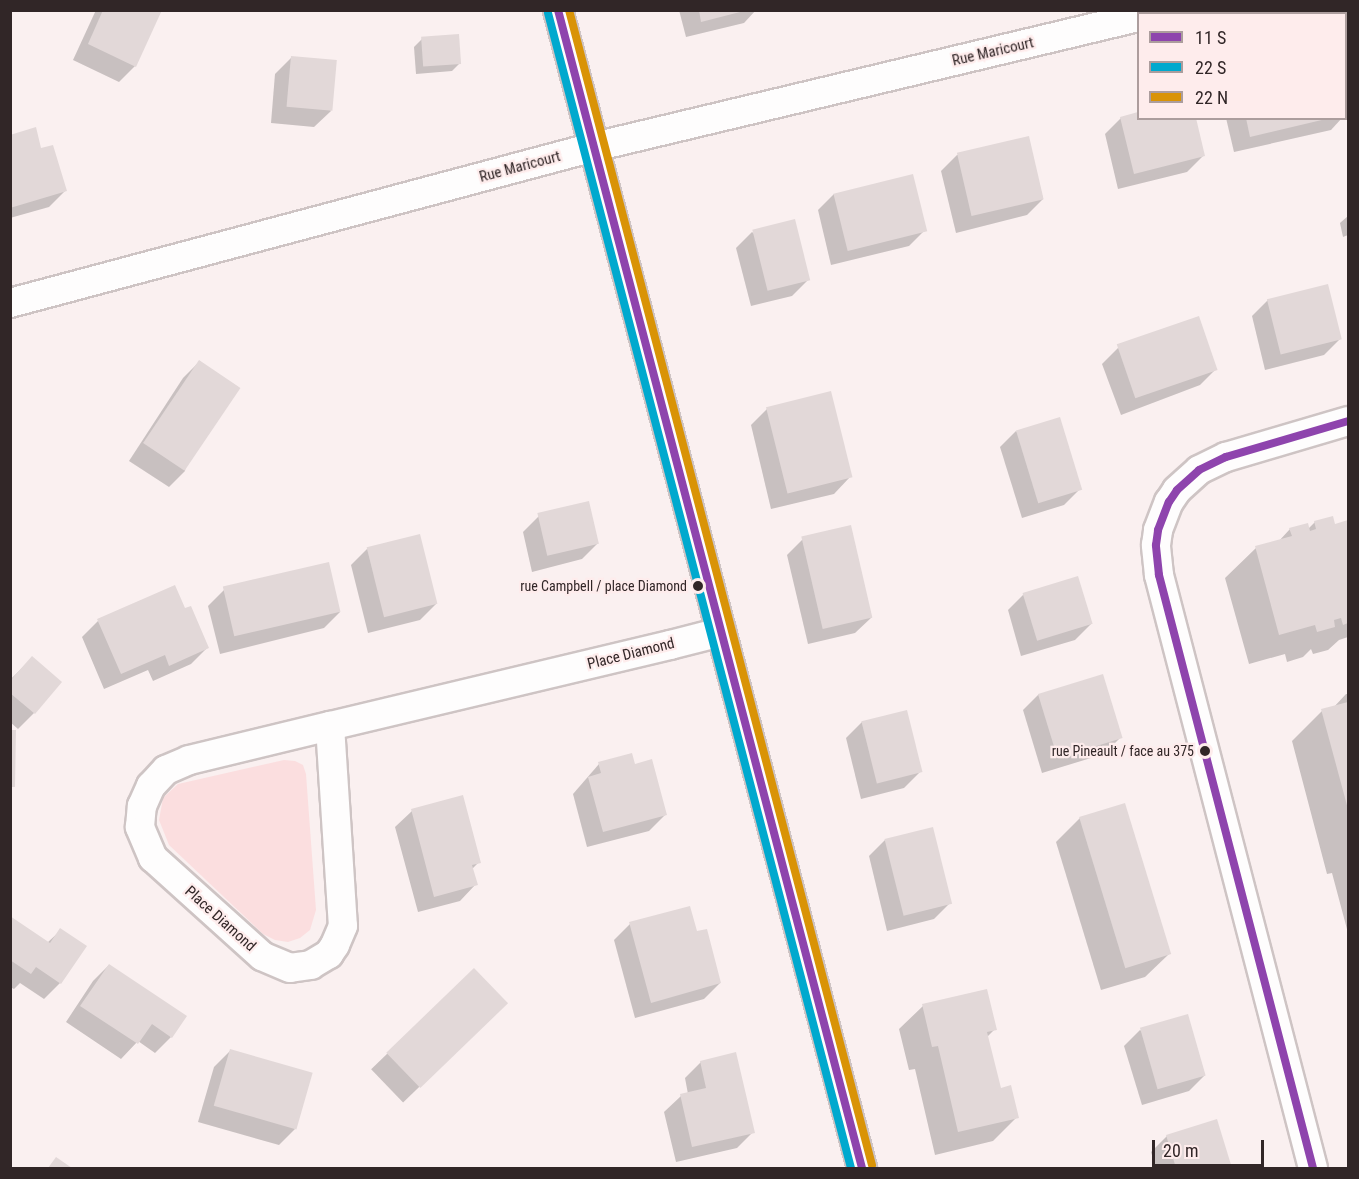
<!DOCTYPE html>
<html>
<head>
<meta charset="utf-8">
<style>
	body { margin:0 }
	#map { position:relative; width:1359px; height:1179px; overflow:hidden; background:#faf0f0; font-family:"Roboto Condensed",sans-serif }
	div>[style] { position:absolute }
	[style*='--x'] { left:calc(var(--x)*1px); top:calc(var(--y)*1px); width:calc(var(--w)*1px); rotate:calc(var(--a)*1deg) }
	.green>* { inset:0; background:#fbdedf }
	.shadow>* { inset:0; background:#0003; transform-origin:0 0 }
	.building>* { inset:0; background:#e2d8d8; transform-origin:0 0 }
	.roads { filter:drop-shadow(2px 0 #cec4c4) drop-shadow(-2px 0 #cec4c4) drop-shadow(0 2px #cec4c4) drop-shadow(0 -2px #cec4c4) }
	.street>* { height:28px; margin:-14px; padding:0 14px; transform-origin:14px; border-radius:14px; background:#fefdfd }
	.bus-1>* { height:8px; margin:-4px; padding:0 4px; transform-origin:4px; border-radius:4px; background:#8e44ad }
	.bus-2>* { height:8px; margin:-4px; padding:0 4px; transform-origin:4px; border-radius:4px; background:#00a9ce }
	.bus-3>* { height:8px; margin:-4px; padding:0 4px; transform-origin:4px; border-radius:4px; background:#d99306 }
	.dots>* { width:16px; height:16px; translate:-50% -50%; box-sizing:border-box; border:3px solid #feecec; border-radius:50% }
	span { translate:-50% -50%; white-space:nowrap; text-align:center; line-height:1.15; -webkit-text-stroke:4.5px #feecec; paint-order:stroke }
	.bus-label { font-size:14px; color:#312627 }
	.right { translate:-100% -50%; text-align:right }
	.street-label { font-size:15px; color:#312627 }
	.frame { position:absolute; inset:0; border:12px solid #312627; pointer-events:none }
	.legend { position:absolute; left:1137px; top:12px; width:210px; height:108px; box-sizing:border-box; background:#feecec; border:2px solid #ac9d9d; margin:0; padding:8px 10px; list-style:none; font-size:18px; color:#312627 }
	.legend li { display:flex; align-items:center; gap:12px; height:30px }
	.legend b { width:30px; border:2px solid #ac9d9d }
	.scale { position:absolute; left:1152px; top:1140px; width:112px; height:27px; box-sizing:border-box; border:3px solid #312627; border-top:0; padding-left:8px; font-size:18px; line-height:21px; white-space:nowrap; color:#312627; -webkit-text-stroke:4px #feecec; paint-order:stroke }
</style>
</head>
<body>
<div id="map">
	<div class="green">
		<div style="clip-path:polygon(284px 760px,295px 761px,303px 765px,306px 774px,316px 910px,310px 930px,300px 938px,288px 942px,275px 940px,263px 934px,169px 845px,159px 820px,163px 798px,178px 784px)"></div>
	</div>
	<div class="shadow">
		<div style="clip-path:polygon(96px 10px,161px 10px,135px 66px,119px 82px,73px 60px)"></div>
		<div style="clip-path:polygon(679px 10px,756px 10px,744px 23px,686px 37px)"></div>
		<div style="clip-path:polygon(422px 39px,460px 63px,452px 71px,416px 74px,414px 47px)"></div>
		<div style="clip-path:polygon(292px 57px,331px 111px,314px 127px,271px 123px,275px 74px)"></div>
		<div style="clip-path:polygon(1138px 114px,1138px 118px,1203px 156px,1187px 172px,1118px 189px,1105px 134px,1121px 118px)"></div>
		<div style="clip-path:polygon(1226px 118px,1342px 118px,1331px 130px,1234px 152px)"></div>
		<div style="clip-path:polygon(10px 136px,40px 150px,65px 191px,49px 207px,10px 218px)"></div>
		<div style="clip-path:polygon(1028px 138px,1043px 199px,1027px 215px,956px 233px,941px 171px,957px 155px)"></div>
		<div style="clip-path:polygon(834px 194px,925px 230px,909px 246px,831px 265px,818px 210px)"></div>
		<div style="clip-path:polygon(1348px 216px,1348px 235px,1343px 237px,1340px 223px)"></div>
		<div style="clip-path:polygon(752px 232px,808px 280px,792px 296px,751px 306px,736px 248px)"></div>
		<div style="clip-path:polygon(1268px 300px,1340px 339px,1324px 355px,1265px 370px,1252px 316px)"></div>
		<div style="clip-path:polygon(1118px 348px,1216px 369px,1200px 385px,1121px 415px,1102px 364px)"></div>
		<div style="clip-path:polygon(199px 362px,185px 471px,169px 487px,129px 461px,183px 378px)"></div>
		<div style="clip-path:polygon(767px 409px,850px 477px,834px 494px,771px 509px,751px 425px)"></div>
		<div style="clip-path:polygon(1016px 431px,1080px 489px,1064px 505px,1022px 518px,1000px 447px)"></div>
		<div style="clip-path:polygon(539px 516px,598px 543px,582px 559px,532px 572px,523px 532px)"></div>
		<div style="clip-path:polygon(1315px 522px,1334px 526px,1348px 522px,1348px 637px,1339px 640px,1328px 650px,1313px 654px,1311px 649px,1303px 657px,1287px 662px,1285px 654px,1249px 664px,1225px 578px,1256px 548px,1278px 542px,1290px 529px,1308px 529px)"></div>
		<div style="clip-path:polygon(419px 536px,436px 604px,420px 620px,368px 633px,351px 565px,367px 549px)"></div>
		<div style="clip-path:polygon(803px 539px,872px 617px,855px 633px,808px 644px,787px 555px)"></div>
		<div style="clip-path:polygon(224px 590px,340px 612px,324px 628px,220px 654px,208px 606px)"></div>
		<div style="clip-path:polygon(1024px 594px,1091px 624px,1075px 640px,1021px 656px,1008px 610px)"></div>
		<div style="clip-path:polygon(185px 610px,207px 648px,191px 664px,153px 681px,148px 670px,104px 689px,82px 637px,98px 621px)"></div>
		<div style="clip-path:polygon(32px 658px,34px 713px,18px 729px,10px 722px,10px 680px)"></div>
		<div style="clip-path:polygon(1039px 694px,1120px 738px,1104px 754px,1042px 773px,1023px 710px)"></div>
		<div style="clip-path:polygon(1346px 694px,1348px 694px,1348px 933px,1332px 873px,1327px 874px,1292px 741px,1322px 711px,1333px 708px)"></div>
		<div style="clip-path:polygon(862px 722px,920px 772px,904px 788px,861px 799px,846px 738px)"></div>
		<div style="clip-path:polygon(599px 764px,634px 766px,665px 815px,649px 831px,587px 847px,573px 794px)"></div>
		<div style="clip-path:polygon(412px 811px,479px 862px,472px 869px,476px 884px,460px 901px,418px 912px,395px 827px)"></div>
		<div style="clip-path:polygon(1080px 818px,1169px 954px,1145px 977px,1101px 990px,1056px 842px)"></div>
		<div style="clip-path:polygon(885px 840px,950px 903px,934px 919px,887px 931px,869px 856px)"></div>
		<div style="clip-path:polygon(10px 918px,47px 943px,61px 930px,85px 946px,60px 983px,44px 999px,20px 983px,14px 989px,10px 987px)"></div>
		<div style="clip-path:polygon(630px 924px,696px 933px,720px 983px,704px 999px,635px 1018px,614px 940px)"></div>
		<div style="clip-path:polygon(109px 965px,171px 1037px,155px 1053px,138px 1041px,121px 1059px,66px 1022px,93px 981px)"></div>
		<div style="left:474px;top:970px;width:46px;height:143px;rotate:46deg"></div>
		<div style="clip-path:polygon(923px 1006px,995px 1029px,987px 1037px,1000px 1090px,1017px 1117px,993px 1141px,935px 1155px,915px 1069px,909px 1070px,899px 1029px)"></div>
		<div style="clip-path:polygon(1140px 1030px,1205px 1075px,1189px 1091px,1142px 1105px,1124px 1046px)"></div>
		<div style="clip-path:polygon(230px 1051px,295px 1129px,279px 1145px,198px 1122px,214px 1067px)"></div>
		<div style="clip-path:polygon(701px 1062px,753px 1132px,737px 1148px,676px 1162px,664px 1112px,681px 1096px,688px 1094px,685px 1078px)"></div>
		<div style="clip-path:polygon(1216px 1121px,1230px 1168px,1156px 1168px,1151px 1152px,1167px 1136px)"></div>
	</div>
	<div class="building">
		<div style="clip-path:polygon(103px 10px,162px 10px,136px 67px,88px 44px)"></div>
		<div style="clip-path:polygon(699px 10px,744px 10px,744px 11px,701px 22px)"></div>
		<div style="left:459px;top:34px;width:30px;height:38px;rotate:86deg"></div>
		<div style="left:291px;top:56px;width:46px;height:51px;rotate:5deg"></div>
		<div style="clip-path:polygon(1138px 112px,1138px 118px,1196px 118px,1205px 156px,1134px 174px,1120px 117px)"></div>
		<div style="clip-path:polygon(1246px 118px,1326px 118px,1326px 119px,1250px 137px)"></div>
		<div style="clip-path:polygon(36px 127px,41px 148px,53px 145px,67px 191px,10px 208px,10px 135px)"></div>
		<div style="left:1029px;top:136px;width:65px;height:74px;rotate:77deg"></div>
		<div style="left:913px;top:174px;width:59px;height:82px;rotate:76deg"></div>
		<div style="left:795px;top:219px;width:63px;height:44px;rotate:76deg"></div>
		<div style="left:1328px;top:284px;width:57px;height:63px;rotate:76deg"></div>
		<div style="left:1199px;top:316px;width:57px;height:87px;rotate:71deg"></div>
		<div style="left:199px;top:360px;width:50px;height:100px;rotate:34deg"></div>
		<div style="left:831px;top:391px;width:89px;height:67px;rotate:76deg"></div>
		<div style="left:1060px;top:417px;width:76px;height:46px;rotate:73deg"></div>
		<div style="left:589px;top:501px;width:44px;height:53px;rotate:77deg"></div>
		<div style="clip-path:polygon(1333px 516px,1335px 524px,1348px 520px,1348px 623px,1343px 625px,1341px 618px,1334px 620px,1335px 627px,1317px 632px,1315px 625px,1279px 635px,1255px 546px,1292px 536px,1289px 528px,1308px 523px,1310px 531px,1316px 529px,1314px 521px)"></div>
		<div style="left:851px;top:525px;width:95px;height:51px;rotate:77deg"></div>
		<div style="left:420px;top:534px;width:72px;height:55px;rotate:76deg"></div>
		<div style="left:329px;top:562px;width:51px;height:109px;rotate:77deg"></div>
		<div style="left:1078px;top:576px;width:50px;height:58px;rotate:73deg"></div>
		<div style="clip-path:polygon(175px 585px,185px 608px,191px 606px,209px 648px,169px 666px,165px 655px,121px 674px,97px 619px)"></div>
		<div style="clip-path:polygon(32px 656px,62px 682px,35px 714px,10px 693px,10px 681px)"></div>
		<div style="left:1103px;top:674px;width:67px;height:68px;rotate:73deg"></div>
		<div style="clip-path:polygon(1348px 702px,1348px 809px,1321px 709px)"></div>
		<div style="left:907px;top:710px;width:64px;height:47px;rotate:76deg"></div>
		<div style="clip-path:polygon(10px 730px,16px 730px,15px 787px,10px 787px)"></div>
		<div style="clip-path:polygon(632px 753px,635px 764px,652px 759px,667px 815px,603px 832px,588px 777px,601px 773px,598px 762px)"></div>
		<div style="clip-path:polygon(463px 795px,481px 863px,472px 865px,478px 885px,434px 897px,411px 809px)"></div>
		<div style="left:1125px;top:803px;width:158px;height:48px;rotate:73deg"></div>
		<div style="left:933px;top:827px;width:79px;height:50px;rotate:76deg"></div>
		<div style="clip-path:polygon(690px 906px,697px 931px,707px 929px,721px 983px,651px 1003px,629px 922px)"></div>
		<div style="clip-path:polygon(10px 916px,50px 943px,60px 928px,87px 946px,61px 984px,36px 967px,31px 974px,10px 960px)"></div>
		<div style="clip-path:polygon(109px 964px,187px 1016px,172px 1038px,152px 1024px,138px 1044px,80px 1006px)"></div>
		<div style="left:474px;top:968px;width:49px;height:122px;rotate:46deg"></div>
		<div style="clip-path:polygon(987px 989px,997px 1030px,987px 1032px,1001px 1088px,1011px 1085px,1019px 1118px,958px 1132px,938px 1046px,932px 1047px,922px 1004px)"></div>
		<div style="left:1188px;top:1014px;width:64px;height:50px;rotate:74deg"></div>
		<div style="left:230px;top:1049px;width:86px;height:59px;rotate:16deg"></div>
		<div style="clip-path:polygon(736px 1052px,755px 1133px,692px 1147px,680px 1094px,706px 1088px,700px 1061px)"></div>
		<div style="clip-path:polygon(1217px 1119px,1232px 1168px,1176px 1168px,1166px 1135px)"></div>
		<div style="clip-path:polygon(56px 1157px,72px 1168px,48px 1168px)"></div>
	</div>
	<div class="roads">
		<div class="street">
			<div style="--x:558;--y:10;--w:1197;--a:75.29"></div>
			<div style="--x:1152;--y:14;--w:14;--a:-17"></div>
			<div style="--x:10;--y:303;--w:604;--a:-14.96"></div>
			<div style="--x:594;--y:147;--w:559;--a:-13.44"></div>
			<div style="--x:330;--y:726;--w:200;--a:86.3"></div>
			<div style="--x:343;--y:926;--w:21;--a:113"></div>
			<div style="--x:335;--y:945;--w:11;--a:124"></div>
			<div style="--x:329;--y:954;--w:21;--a:149"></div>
			<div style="--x:311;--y:965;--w:21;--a:172"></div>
			<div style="--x:290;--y:968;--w:30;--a:-157"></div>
			<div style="--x:262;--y:956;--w:147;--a:-138"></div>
			<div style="--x:153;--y:858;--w:34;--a:-113"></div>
			<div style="--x:140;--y:827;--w:21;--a:-85"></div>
			<div style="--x:142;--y:806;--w:22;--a:-66"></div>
			<div style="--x:151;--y:786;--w:22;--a:-47"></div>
			<div style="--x:166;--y:770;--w:25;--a:-23"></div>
			<div style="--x:189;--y:760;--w:145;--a:-13.6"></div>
			<div style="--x:330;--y:726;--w:350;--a:-13.4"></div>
			<div style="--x:670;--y:645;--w:53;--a:-14.3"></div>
			<div style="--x:1313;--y:1168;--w:613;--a:-104.56"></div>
			<div style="--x:1159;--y:575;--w:30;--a:-96"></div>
			<div style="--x:1156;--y:545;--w:15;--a:-82"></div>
			<div style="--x:1158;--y:530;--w:30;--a:-69"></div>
			<div style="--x:1169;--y:502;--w:14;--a:-56"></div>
			<div style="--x:1177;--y:490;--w:30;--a:-42"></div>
			<div style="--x:1199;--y:470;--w:30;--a:-26"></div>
			<div style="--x:1226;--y:457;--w:127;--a:-16.4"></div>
		</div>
	</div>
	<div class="bus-1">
		<div style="--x:558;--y:10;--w:1197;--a:75.29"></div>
		<div style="--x:1313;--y:1168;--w:613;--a:-104.56"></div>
		<div style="--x:1159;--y:575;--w:30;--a:-96"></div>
		<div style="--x:1156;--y:545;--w:15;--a:-82"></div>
		<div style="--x:1158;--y:530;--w:30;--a:-69"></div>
		<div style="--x:1169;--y:502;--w:14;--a:-56"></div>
		<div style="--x:1177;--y:490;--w:30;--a:-42"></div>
		<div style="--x:1199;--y:470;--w:30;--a:-26"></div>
		<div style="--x:1226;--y:457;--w:127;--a:-16.4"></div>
	</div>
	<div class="bus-2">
		<div style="--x:548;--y:13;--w:1194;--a:75.3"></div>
	</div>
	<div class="bus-3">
		<div style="--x:569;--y:10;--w:1194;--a:75.3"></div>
	</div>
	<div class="dots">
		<div style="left:698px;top:586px;background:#312627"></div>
		<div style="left:1205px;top:751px;background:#312627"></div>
	</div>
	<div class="bus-label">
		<span class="right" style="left:687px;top:586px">rue Campbell / place Diamond</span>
		<span class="right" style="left:1194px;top:751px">rue Pineault / face au 375</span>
	</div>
	<div class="street-label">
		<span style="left:993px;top:52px;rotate:-13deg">Rue Maricourt</span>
		<span style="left:520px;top:167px;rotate:-15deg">Rue Maricourt</span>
		<span style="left:631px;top:654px;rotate:-14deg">Place Diamond</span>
		<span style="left:220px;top:919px;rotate:42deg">Place Diamond</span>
	</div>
	<div class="frame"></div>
	<ul class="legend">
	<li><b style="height:8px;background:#8e44ad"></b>11 S</li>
	<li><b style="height:8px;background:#00a9ce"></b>22 S</li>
	<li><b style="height:8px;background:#d99306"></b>22 N</li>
	</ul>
	<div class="scale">20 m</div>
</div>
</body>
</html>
